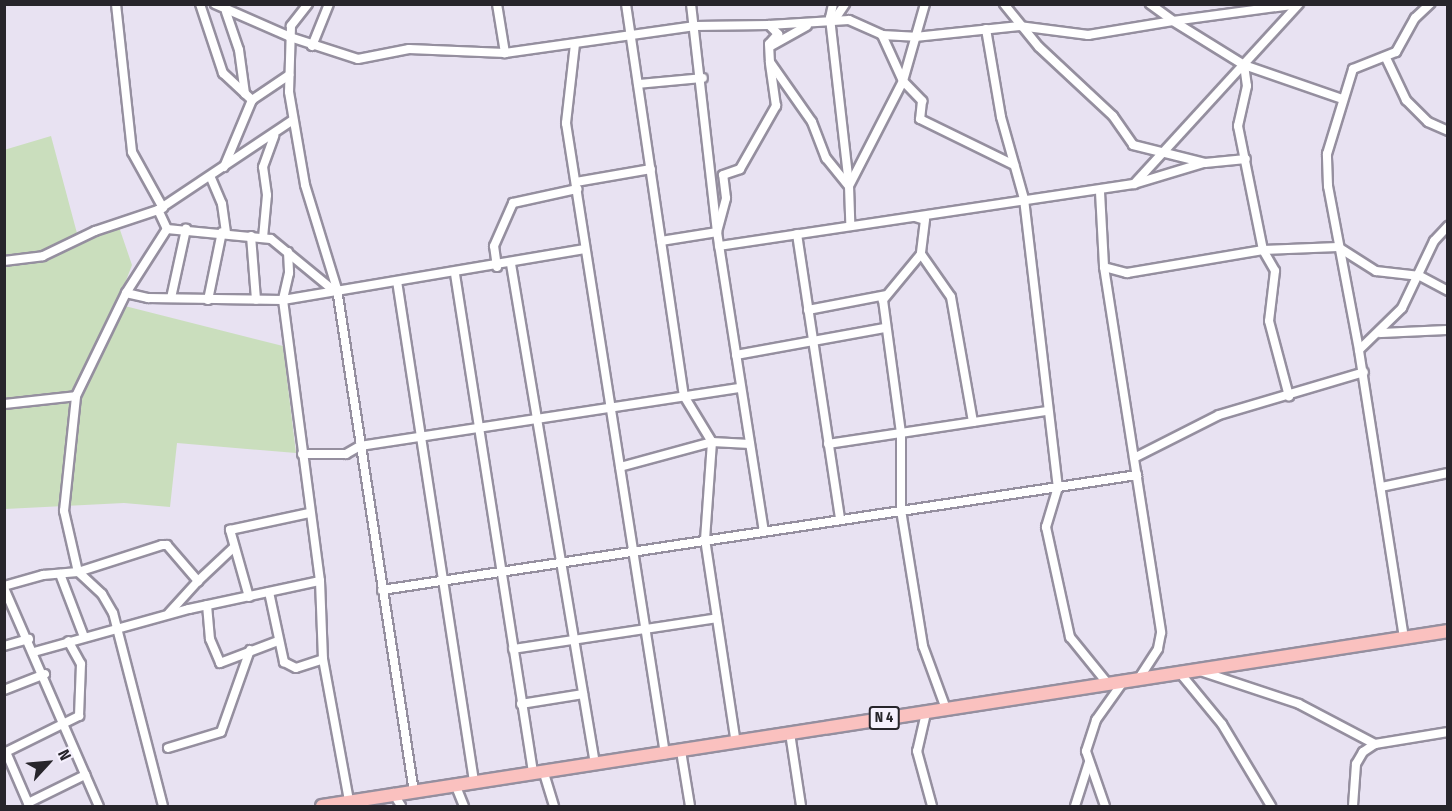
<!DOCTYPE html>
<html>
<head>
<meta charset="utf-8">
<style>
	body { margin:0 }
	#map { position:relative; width:1452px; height:811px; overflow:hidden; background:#e8e2f2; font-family:"Fira Sans Condensed",sans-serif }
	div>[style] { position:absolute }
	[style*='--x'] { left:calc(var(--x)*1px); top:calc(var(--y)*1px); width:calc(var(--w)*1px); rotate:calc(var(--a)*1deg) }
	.green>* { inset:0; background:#cadebd }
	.roads { filter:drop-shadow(2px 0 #958f9f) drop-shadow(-2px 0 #958f9f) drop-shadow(0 2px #958f9f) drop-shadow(0 -2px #958f9f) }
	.minor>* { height:8px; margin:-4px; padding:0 4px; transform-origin:4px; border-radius:4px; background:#fff }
	.primary>* { height:12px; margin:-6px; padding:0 6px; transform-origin:6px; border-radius:6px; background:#fac1bf }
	span { translate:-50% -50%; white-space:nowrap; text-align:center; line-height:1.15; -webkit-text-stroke:6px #f5f0fd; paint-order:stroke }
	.shield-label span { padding:2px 4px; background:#f5f0fd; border:2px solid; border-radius:4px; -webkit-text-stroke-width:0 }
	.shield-label { font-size:14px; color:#27252b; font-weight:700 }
	.frame { position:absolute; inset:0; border:6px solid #27252b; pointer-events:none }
	.north { position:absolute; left:18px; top:733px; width:60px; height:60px; -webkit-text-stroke:4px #f5f0fd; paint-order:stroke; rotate:64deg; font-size:16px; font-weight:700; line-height:24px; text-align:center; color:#27252b }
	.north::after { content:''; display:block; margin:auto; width:21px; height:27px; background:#27252b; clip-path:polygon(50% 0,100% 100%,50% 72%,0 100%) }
</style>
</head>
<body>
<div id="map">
	<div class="green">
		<div style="clip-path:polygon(51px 136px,78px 237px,118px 224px,132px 265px,117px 304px,283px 346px,296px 453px,177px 443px,170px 507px,124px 503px,5px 509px,4px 150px)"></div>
	</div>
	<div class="roads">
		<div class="minor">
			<div style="--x:116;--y:4;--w:149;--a:83.8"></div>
			<div style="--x:132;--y:152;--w:64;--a:61"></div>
			<div style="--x:200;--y:4;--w:73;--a:71.6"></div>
			<div style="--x:223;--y:73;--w:40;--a:43"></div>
			<div style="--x:215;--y:4;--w:82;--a:23.7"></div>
			<div style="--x:290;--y:37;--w:71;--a:17.9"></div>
			<div style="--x:358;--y:59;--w:52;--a:-11.1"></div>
			<div style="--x:409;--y:49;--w:96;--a:2.4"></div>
			<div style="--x:505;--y:53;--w:192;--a:-8.1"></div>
			<div style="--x:695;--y:26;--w:74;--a:-0.8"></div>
			<div style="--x:769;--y:25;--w:13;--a:45"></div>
			<div style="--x:778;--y:34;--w:13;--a:132"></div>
			<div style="--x:769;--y:44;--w:18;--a:87"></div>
			<div style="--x:770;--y:62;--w:73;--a:55"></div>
			<div style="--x:812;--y:122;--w:39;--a:69"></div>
			<div style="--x:826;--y:158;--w:36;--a:51"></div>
			<div style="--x:849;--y:186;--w:38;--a:88"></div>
			<div style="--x:308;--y:4;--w:28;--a:128"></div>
			<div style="--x:291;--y:26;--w:66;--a:91.7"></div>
			<div style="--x:289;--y:92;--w:94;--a:80.2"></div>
			<div style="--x:305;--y:185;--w:109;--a:72.9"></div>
			<div style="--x:337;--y:289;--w:509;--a:81.3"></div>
			<div style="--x:497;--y:4;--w:50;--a:80.7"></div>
			<div style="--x:626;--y:4;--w:396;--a:81.6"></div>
			<div style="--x:684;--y:396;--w:54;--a:58.7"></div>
			<div style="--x:712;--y:442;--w:97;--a:94.1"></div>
			<div style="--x:705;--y:539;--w:206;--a:81.4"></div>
			<div style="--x:691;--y:4;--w:229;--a:83.5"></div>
			<div style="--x:717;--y:232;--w:303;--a:81.1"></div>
			<div style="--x:833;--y:4;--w:14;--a:102"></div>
			<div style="--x:830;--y:18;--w:167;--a:83.5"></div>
			<div style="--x:1004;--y:4;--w:55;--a:50.9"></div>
			<div style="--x:1039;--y:47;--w:101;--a:43"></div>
			<div style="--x:1113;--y:116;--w:35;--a:55"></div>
			<div style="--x:1133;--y:145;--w:74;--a:14"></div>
			<div style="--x:1205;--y:163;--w:41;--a:-5.6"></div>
			<div style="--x:1150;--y:4;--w:29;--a:36"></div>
			<div style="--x:1173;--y:21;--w:120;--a:-7.7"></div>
			<div style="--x:226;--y:12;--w:40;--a:71.1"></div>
			<div style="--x:239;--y:50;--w:44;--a:82.2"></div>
			<div style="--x:835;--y:19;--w:18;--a:-56"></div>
			<div style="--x:769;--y:25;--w:80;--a:-3.6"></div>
			<div style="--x:849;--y:20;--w:36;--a:24"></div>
			<div style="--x:882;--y:35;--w:33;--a:3"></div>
			<div style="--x:915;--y:37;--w:105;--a:-6"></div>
			<div style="--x:1019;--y:26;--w:70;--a:7.4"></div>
			<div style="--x:1088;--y:35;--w:86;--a:-9.4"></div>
			<div style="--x:1173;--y:21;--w:84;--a:31.8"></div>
			<div style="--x:1244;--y:65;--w:104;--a:19.1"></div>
			<div style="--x:986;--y:29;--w:89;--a:80.3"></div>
			<div style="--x:1001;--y:117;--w:85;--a:74.3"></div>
			<div style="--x:1024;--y:199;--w:290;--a:83.3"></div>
			<div style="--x:1058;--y:487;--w:42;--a:106.7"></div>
			<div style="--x:1046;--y:527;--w:113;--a:77.7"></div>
			<div style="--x:1070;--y:637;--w:60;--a:51"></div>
			<div style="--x:882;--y:35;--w:51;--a:65.5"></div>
			<div style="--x:903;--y:81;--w:28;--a:46"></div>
			<div style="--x:922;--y:101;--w:18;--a:96"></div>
			<div style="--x:920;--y:119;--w:105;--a:26.1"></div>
			<div style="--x:575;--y:44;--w:80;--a:96.5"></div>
			<div style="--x:566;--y:123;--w:639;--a:81.08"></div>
			<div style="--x:312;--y:46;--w:45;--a:-68"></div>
			<div style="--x:771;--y:46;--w:41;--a:-29.1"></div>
			<div style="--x:1386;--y:58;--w:47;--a:64.5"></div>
			<div style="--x:1406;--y:100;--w:31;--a:45"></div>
			<div style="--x:1428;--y:122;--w:22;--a:24"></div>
			<div style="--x:1244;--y:65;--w:21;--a:82"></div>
			<div style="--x:1247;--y:86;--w:41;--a:102.7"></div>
			<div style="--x:1238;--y:126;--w:126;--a:78.6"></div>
			<div style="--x:1263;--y:250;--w:24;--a:60"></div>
			<div style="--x:1275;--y:271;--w:50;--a:96.8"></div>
			<div style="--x:1269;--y:321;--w:78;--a:75.1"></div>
			<div style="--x:638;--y:84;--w:65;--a:-5.3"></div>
			<div style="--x:224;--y:167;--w:73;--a:-67.3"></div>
			<div style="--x:252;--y:100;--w:45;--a:-34"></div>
			<div style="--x:211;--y:178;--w:28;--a:67"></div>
			<div style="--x:222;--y:204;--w:29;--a:82"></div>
			<div style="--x:576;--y:182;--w:76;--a:-9.8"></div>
			<div style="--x:1134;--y:184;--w:72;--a:-16.9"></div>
			<div style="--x:849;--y:186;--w:118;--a:-62.8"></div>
			<div style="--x:903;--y:81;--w:80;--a:-74.1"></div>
			<div style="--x:1100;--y:192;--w:75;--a:86.9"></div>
			<div style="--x:1104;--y:267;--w:370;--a:81.1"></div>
			<div style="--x:1161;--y:633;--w:16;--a:101"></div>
			<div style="--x:1158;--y:649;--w:37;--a:123"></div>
			<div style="--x:915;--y:217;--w:10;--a:17"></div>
			<div style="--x:925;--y:220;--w:34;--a:97"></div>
			<div style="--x:921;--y:254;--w:60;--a:129.6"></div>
			<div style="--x:883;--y:300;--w:134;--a:82.3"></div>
			<div style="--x:901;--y:433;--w:77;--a:90"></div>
			<div style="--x:901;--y:510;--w:138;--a:80.8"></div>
			<div style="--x:923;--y:646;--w:67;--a:69.9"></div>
			<div style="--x:167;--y:229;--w:104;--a:5.5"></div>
			<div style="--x:271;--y:239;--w:80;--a:39.4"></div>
			<div style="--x:797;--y:234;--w:288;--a:81.4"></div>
			<div style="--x:251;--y:236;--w:64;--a:85.5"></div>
			<div style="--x:263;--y:238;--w:43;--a:-84.7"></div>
			<div style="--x:267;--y:195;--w:28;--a:-98"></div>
			<div style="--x:263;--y:167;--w:33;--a:-70"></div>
			<div style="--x:661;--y:241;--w:57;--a:-9.1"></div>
			<div style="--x:717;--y:232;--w:35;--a:-75"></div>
			<div style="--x:726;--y:198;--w:23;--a:-97"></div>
			<div style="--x:723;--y:175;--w:18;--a:-19"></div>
			<div style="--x:740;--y:169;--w:73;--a:-60.3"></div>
			<div style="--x:776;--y:106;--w:42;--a:-98.1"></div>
			<div style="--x:719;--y:246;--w:420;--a:-8.5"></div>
			<div style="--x:1134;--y:184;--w:244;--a:-47.5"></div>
			<div style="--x:288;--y:252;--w:21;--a:87"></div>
			<div style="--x:289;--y:273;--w:28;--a:103"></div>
			<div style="--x:283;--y:300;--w:283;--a:82.5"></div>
			<div style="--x:320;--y:581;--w:78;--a:87.8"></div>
			<div style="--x:323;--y:659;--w:143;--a:79.6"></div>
			<div style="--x:921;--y:254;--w:52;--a:55.1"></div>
			<div style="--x:951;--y:297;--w:127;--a:80"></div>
			<div style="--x:4;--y:261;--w:39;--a:-7"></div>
			<div style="--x:43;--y:256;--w:58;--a:-25.7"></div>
			<div style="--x:95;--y:231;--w:66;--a:-18.4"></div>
			<div style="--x:511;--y:264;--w:507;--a:80.46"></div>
			<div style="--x:497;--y:267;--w:21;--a:-98"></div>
			<div style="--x:494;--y:246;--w:47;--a:-66.2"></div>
			<div style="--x:513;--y:203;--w:66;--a:-12.3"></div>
			<div style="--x:1104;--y:267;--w:24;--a:15"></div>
			<div style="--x:1127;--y:273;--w:138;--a:-9.6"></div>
			<div style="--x:1263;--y:250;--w:75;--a:-2.3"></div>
			<div style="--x:1338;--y:247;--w:45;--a:32.3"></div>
			<div style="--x:1376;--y:271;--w:44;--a:6.5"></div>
			<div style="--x:1420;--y:276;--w:32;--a:28"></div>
			<div style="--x:455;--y:274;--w:504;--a:81.1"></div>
			<div style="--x:397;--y:281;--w:506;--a:81.25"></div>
			<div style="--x:126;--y:293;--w:23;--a:13"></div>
			<div style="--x:148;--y:298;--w:135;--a:0.8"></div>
			<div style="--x:283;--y:300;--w:306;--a:-9.6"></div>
			<div style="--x:171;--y:298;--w:71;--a:-77.7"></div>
			<div style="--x:208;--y:300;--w:69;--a:-78.4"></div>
			<div style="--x:808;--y:310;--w:79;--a:-10.9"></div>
			<div style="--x:1380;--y:333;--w:68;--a:-2.5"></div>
			<div style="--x:1359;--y:350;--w:167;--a:-100.7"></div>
			<div style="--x:1328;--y:186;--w:32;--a:-92"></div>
			<div style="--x:1327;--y:154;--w:89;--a:-73"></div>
			<div style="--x:1353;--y:69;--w:46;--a:-21.6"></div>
			<div style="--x:1396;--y:52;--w:39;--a:-61"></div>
			<div style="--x:1415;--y:18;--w:21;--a:-43"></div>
			<div style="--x:736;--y:355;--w:151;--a:-10.3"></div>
			<div style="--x:4;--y:404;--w:72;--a:-6.3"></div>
			<div style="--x:828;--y:444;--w:220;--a:-8.6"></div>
			<div style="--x:302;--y:454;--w:44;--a:0"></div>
			<div style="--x:346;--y:454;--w:16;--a:-30"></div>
			<div style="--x:360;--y:446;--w:385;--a:-8.7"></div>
			<div style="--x:1134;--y:458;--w:95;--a:-26.8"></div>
			<div style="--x:1219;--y:415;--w:151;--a:-16.5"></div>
			<div style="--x:620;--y:467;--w:95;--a:-15.2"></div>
			<div style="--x:712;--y:442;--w:38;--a:3"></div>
			<div style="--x:1381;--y:487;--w:68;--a:-11.8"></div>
			<div style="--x:60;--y:574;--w:67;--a:69.1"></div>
			<div style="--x:4;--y:586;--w:41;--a:-15.8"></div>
			<div style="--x:43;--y:575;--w:35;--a:-5"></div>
			<div style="--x:78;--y:572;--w:88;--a:-17.8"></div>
			<div style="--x:162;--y:545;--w:5;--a:0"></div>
			<div style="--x:167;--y:545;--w:48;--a:49.3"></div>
			<div style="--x:198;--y:581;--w:48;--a:-43.3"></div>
			<div style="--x:4;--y:588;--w:238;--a:66.5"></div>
			<div style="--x:382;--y:590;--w:764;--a:-8.66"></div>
			<div style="--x:269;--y:592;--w:72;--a:77.9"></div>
			<div style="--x:284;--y:662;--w:13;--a:27"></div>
			<div style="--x:296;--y:668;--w:28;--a:-18"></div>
			<div style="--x:249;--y:597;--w:70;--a:-105.8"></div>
			<div style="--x:230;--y:530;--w:81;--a:-12.1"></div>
			<div style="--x:207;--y:605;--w:34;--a:85"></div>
			<div style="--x:210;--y:639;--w:26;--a:67"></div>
			<div style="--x:220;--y:663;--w:62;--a:-20.8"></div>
			<div style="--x:169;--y:613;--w:43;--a:-47.8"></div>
			<div style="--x:1404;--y:638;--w:291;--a:-98.9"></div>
			<div style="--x:1359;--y:350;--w:60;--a:-44.3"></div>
			<div style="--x:1402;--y:308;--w:74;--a:-64.5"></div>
			<div style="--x:1434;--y:241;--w:21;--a:-47"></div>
			<div style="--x:4;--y:646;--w:26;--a:-16"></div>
			<div style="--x:513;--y:649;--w:206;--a:-8.6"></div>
			<div style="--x:34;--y:652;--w:161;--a:-15.5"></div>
			<div style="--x:189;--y:609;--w:134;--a:-12.1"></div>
			<div style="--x:1200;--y:671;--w:104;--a:18.4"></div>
			<div style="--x:1299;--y:704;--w:86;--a:27.8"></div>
			<div style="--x:1180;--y:673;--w:66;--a:50.5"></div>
			<div style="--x:1222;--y:724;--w:96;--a:59.1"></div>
			<div style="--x:4;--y:690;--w:44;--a:-21.3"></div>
			<div style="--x:521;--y:704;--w:63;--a:-9.2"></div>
			<div style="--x:926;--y:713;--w:39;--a:103"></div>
			<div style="--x:917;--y:751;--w:57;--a:74.7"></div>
			<div style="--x:790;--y:733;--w:74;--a:81.4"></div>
			<div style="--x:168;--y:748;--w:55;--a:-16.8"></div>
			<div style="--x:221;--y:732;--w:87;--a:-70.5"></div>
			<div style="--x:681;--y:751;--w:56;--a:80.7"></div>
			<div style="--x:6;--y:752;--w:56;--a:66.7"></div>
			<div style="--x:28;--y:803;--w:64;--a:-26.2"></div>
			<div style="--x:4;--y:753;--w:84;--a:-26.3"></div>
			<div style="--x:79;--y:716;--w:52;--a:-87.8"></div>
			<div style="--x:81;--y:664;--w:26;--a:-119"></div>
			<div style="--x:543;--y:770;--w:38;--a:73"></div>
			<div style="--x:455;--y:784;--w:24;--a:68"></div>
			<div style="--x:393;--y:793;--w:15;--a:58"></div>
			<div style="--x:163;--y:806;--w:199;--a:-104.5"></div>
			<div style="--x:113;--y:613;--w:22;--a:-120"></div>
			<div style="--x:102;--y:594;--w:33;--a:-137"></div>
			<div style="--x:78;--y:572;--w:63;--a:-102.9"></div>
			<div style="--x:64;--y:511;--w:116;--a:-84"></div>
			<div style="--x:76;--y:396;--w:114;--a:-64.1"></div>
			<div style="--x:126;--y:293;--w:76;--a:-57.4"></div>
			<div style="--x:167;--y:229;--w:21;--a:-115"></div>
			<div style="--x:158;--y:210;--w:162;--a:-33.7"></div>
			<div style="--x:1075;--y:806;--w:46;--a:-72.3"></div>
			<div style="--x:1105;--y:806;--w:58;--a:-109.1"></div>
			<div style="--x:1086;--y:751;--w:33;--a:-72"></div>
			<div style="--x:1096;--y:720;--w:47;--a:-54.6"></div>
			<div style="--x:1353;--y:806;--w:42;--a:-85.9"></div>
			<div style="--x:1356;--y:764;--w:14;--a:-60"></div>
			<div style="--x:1363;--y:752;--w:14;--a:-34"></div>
			<div style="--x:1375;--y:744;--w:74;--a:-9.3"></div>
		</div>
		<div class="primary">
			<div style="--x:322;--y:806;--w:1140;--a:-8.83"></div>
		</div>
	</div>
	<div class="shield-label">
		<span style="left:884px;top:718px">N 4</span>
	</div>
	<div class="frame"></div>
	<div class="north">N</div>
</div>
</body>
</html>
